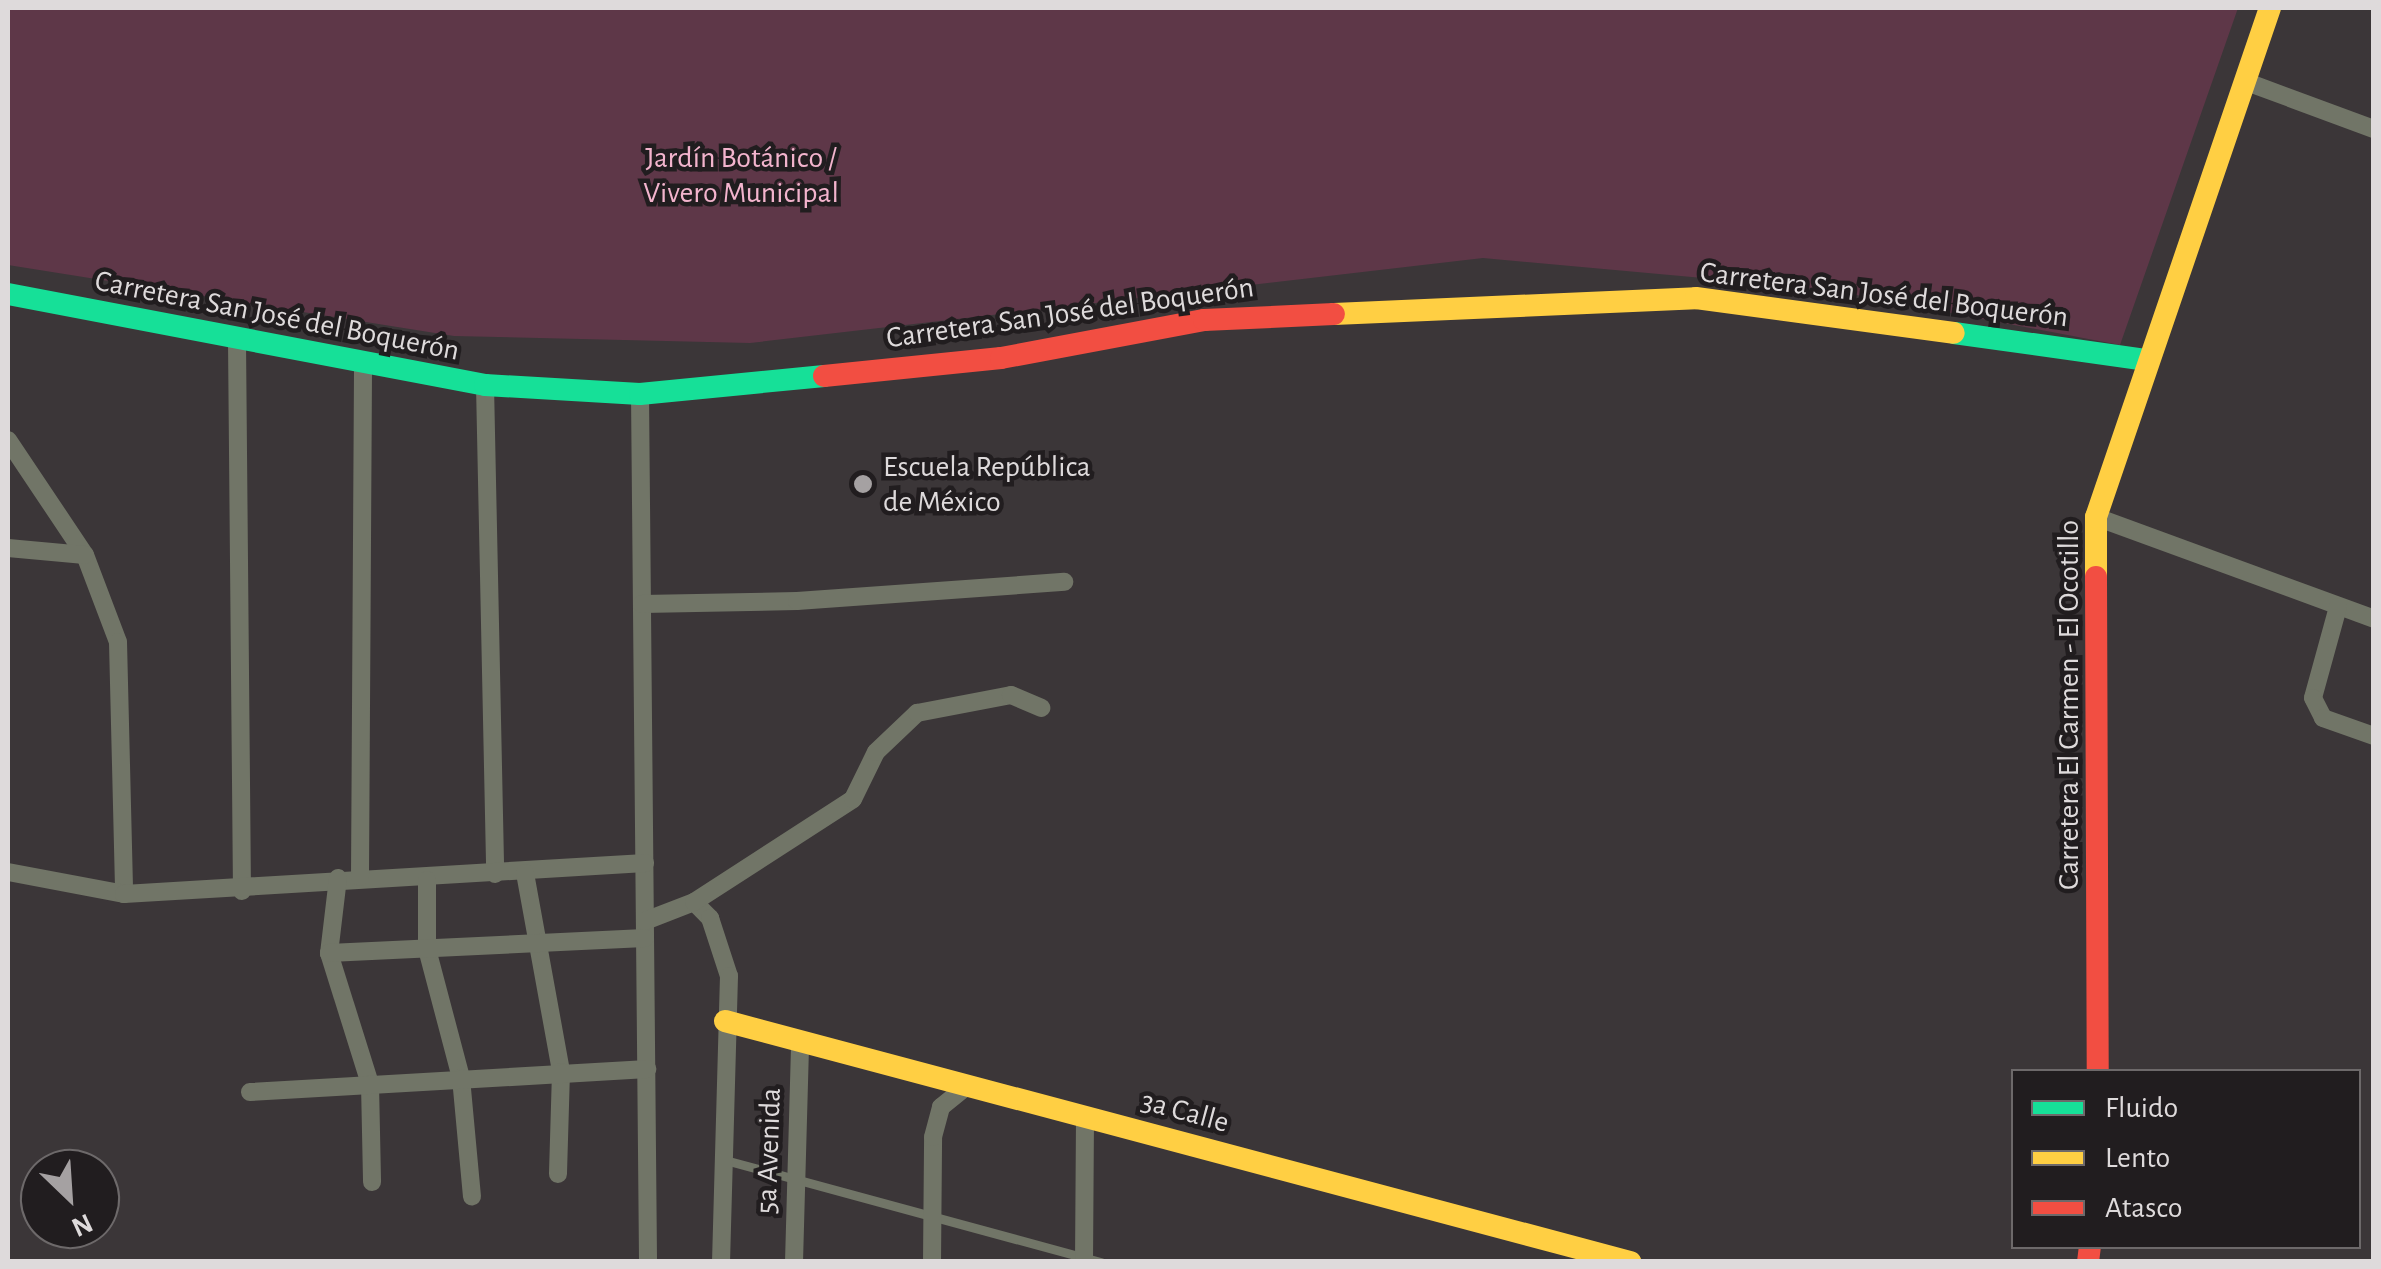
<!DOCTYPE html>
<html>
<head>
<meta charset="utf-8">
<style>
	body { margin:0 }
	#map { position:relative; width:2381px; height:1269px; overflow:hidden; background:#3b3638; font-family:"Alegreya Sans",sans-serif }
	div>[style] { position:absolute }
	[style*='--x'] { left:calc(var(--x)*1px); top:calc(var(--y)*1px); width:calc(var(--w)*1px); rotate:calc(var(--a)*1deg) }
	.green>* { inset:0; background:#5e3748 }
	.lane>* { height:9px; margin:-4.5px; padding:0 4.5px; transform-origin:4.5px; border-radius:4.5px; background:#717567 }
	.street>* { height:18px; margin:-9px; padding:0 9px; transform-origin:9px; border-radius:9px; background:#717567 }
	.fast>* { height:22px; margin:-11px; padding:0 11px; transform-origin:11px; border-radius:11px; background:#16e098 }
	.slow>* { height:22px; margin:-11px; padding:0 11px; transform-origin:11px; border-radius:11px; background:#ffcf43 }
	.jam>* { height:22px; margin:-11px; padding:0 11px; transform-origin:11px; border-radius:11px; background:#f24e42 }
	.dots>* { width:28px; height:28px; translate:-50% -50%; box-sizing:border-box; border:5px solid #211d1f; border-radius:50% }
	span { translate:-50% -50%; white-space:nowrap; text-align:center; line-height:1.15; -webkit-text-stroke:9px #211d1f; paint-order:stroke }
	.park-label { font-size:30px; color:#f3b4cd }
	.street-label { font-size:30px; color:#dedadb }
	.poi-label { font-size:30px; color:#dedadb }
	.left { translate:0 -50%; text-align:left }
	.frame { position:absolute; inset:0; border:10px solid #dedadb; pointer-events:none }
	.legend { position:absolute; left:2011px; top:1069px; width:350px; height:180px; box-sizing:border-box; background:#211d1f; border:2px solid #6d696a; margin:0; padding:12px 18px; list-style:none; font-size:30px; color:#dedadb }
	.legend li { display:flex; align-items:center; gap:20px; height:50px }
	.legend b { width:50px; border:2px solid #6d696a }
	.north { position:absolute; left:20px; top:1149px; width:100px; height:100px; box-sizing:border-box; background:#211d1f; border:2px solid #6d696a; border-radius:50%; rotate:155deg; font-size:28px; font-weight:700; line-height:40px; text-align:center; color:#dedadb }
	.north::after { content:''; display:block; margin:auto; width:35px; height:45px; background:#a5a1a2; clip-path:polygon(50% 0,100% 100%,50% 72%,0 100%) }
</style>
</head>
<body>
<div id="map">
	<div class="green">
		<div style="clip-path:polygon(8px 8px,2238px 8px,2120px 345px,1825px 289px,1483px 258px,750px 343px,454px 336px,8px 265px)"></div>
	</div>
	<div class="lane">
		<div style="--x:725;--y:1160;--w:390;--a:15.2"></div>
	</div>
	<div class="street">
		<div style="--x:2244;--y:81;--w:139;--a:20.3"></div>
		<div style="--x:237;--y:341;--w:550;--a:89.48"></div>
		<div style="--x:485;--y:385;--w:489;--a:88.8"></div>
		<div style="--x:640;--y:394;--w:868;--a:89.47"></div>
		<div style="--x:8;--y:440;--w:138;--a:56.2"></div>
		<div style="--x:85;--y:555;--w:93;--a:69.2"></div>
		<div style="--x:118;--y:642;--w:252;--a:88.6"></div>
		<div style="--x:2096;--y:517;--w:296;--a:20.1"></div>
		<div style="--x:8;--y:548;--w:77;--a:5.2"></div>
		<div style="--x:642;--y:604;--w:155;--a:-1.1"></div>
		<div style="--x:797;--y:601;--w:268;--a:-4.1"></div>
		<div style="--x:2338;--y:607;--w:94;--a:105.4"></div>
		<div style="--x:2313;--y:698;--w:22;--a:63"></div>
		<div style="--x:2323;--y:718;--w:54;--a:19.4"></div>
		<div style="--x:8;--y:872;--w:118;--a:10.7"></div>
		<div style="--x:124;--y:894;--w:522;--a:-3.41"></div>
		<div style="--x:525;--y:873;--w:202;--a:79.7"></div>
		<div style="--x:561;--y:1072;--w:102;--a:91.7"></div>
		<div style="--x:360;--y:877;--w:511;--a:-89.66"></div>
		<div style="--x:338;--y:878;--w:76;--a:96.8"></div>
		<div style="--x:329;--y:953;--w:137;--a:72.6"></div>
		<div style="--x:370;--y:1084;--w:98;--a:88.8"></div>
		<div style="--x:427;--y:880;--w:69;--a:90"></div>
		<div style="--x:427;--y:949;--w:133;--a:75.2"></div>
		<div style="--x:461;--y:1078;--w:119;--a:84.7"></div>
		<div style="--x:694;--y:902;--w:23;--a:45"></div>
		<div style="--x:710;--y:918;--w:61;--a:71.9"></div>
		<div style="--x:729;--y:976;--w:286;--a:91.6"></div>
		<div style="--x:645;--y:921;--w:53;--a:-21.2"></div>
		<div style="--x:694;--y:902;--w:189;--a:-32.9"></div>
		<div style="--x:853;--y:799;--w:52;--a:-63.9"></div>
		<div style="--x:876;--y:752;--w:57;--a:-43.6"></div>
		<div style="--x:917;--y:713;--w:96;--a:-10.8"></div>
		<div style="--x:1011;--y:695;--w:33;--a:23"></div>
		<div style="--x:329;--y:953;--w:316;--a:-2.7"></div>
		<div style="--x:250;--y:1092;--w:398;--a:-3.3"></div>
		<div style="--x:794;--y:1262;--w:221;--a:-88.4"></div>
		<div style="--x:932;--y:1262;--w:125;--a:-89.5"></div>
		<div style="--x:933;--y:1137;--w:31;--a:-75"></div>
		<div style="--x:941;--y:1107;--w:33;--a:-39"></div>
		<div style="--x:1084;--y:1262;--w:145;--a:-89.6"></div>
	</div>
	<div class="fast">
		<div style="--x:8;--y:294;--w:486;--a:10.8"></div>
		<div style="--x:485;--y:385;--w:155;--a:3.3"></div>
		<div style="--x:640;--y:394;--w:185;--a:-5.6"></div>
		<div style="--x:1954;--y:333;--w:195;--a:8"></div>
	</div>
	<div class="slow">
		<div style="--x:1334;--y:314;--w:362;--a:-2.5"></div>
		<div style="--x:1696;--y:298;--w:260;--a:7.7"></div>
		<div style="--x:2096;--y:577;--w:60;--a:-90"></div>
		<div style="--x:2096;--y:517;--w:538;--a:-71.13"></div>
		<div style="--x:725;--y:1021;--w:937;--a:14.91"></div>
	</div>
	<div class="jam">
		<div style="--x:824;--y:376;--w:178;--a:-5.8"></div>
		<div style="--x:1001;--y:358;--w:207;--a:-10.6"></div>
		<div style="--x:1204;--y:320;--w:130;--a:-2.6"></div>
		<div style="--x:2096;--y:577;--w:495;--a:89.8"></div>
		<div style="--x:2088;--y:1262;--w:16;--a:-83"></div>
	</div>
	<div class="dots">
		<div style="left:863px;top:484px;background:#a5a1a2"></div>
	</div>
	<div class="park-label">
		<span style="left:741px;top:175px">Jardín Botánico /<br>Vivero Municipal</span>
	</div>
	<div class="street-label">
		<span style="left:1884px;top:295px;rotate:7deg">Carretera San José del Boquerón</span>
		<span style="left:1070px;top:313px;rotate:-8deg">Carretera San José del Boquerón</span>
		<span style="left:277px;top:316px;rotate:11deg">Carretera San José del Boquerón</span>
		<span style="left:2069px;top:705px;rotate:-90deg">Carretera El Carmen - El Ocotillo</span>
		<span style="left:1185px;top:1112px;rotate:15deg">3a Calle</span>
		<span style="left:769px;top:1151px;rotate:-88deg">5a Avenida</span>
	</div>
	<div class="poi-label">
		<span class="left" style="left:883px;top:484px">Escuela República<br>de México</span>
	</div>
	<div class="frame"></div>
	<ul class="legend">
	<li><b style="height:12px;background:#16e098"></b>Fluido</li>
	<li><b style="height:12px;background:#ffcf43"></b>Lento</li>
	<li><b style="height:12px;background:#f24e42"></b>Atasco</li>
	</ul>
	<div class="north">N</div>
</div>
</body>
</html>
